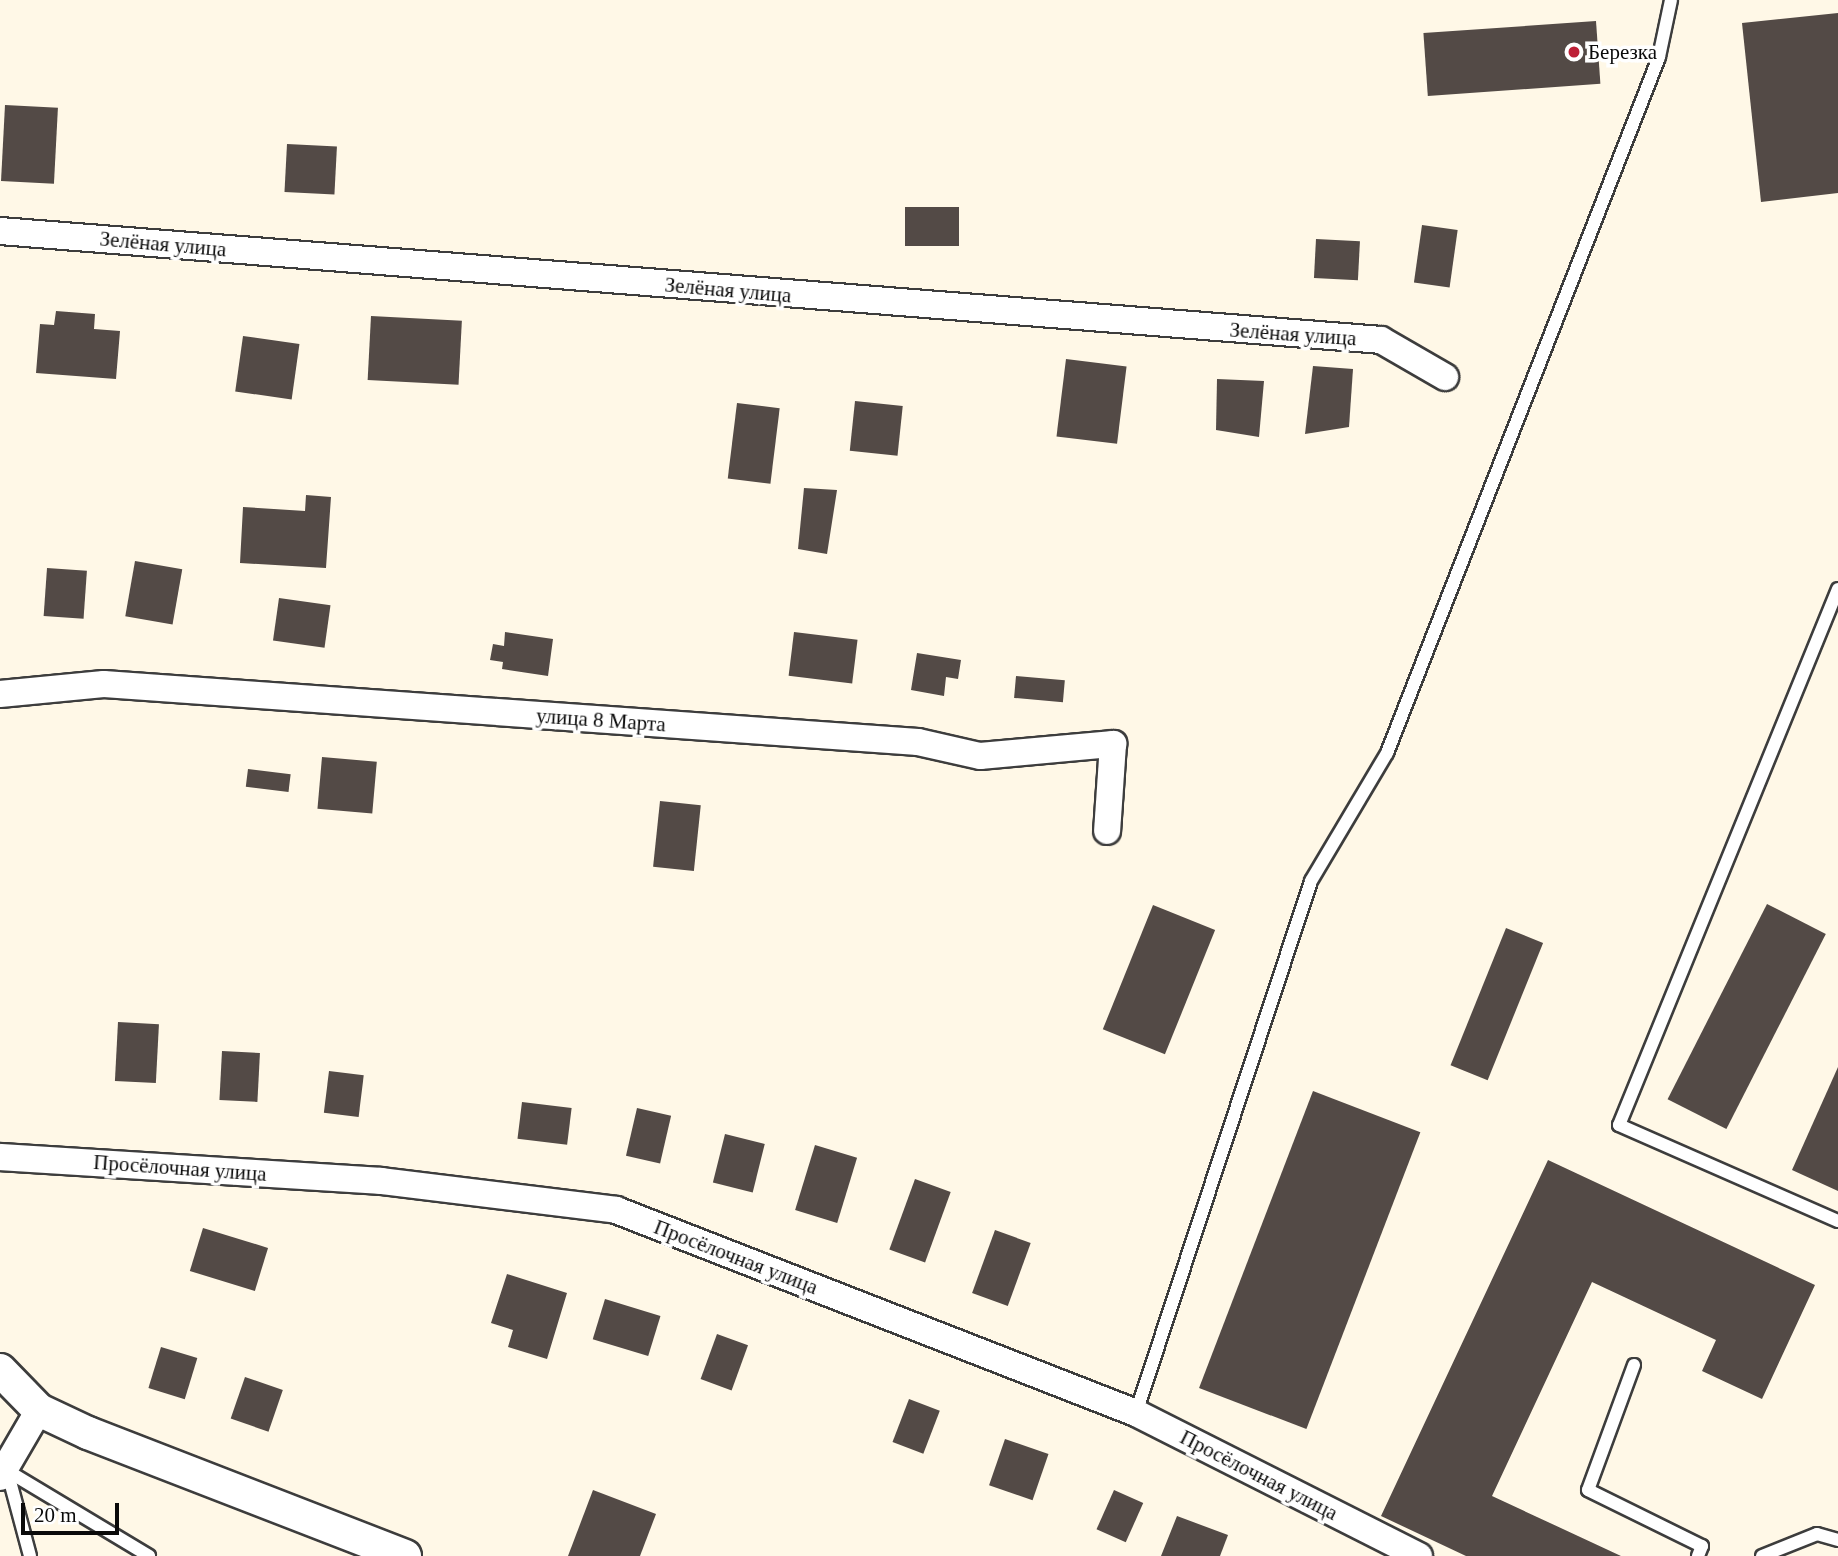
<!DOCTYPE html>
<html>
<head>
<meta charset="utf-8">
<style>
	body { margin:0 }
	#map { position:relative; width:1838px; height:1556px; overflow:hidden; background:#fff8e7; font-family:"Times New Roman",serif }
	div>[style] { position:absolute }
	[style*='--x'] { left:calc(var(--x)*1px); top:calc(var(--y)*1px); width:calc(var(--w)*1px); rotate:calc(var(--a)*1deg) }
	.building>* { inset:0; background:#534a46; transform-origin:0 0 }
	.roads { filter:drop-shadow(2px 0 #3d3d3d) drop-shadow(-2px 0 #3d3d3d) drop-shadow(0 2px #3d3d3d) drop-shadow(0 -2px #3d3d3d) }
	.service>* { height:12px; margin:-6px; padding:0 6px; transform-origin:6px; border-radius:6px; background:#fff }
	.minor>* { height:26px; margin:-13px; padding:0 13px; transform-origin:13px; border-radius:13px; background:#fff }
	.tertiary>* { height:32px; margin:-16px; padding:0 16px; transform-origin:16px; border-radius:16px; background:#fff }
	.dots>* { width:19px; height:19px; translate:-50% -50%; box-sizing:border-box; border:4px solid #fff; border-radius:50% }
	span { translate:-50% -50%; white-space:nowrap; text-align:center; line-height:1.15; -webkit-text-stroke:7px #fff; paint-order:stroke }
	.poi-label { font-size:21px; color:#0a0a0a }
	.left { translate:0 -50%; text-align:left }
	.street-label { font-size:21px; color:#0a0a0a }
	.scale { position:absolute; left:21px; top:1503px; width:98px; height:32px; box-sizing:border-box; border:4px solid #0a0a0a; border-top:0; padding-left:9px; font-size:21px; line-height:24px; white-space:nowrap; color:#0a0a0a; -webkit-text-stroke:5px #fff; paint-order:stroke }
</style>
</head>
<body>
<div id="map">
	<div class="building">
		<div style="clip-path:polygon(1838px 13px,1838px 193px,1761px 202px,1742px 23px)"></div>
		<div style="left:1596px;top:21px;width:63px;height:173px;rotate:86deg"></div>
		<div style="left:5px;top:105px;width:53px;height:76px;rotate:3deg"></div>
		<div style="left:287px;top:144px;width:50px;height:48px;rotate:3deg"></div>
		<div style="left:905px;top:207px;width:54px;height:39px"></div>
		<div style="left:1422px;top:225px;width:36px;height:58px;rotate:8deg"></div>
		<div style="left:1316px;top:239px;width:44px;height:39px;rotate:3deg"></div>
		<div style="clip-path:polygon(56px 311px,95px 314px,94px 329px,120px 331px,116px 379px,36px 373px,40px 324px,54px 325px)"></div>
		<div style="left:371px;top:316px;width:91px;height:64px;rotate:3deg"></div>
		<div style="left:243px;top:336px;width:57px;height:56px;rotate:8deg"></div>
		<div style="left:1066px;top:359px;width:61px;height:78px;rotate:7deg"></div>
		<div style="clip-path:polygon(1313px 366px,1353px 369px,1349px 427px,1305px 434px)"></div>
		<div style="clip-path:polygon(1217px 379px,1264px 381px,1259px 437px,1216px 430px)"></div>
		<div style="left:855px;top:401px;width:48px;height:50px;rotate:6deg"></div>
		<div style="left:737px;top:403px;width:43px;height:76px;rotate:7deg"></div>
		<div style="clip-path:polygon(804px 488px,837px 490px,827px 554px,798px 549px)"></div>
		<div style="clip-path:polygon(306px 495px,331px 497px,326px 568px,240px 563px,243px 507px,305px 511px)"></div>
		<div style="left:135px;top:561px;width:48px;height:56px;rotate:10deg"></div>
		<div style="left:47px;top:568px;width:40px;height:48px;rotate:4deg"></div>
		<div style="left:279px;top:598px;width:52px;height:43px;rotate:8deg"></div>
		<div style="clip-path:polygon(505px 632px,553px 639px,548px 676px,502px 669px,503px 662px,490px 660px,493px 644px,504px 646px)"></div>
		<div style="left:794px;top:632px;width:64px;height:44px;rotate:7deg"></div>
		<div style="clip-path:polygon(917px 653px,961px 660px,958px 679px,946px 677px,944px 696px,911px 690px)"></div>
		<div style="left:1016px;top:676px;width:49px;height:22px;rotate:5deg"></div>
		<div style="left:322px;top:757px;width:55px;height:52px;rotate:5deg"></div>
		<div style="left:248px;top:769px;width:43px;height:18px;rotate:7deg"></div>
		<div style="left:660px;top:801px;width:41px;height:66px;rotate:6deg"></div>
		<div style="left:1767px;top:904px;width:66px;height:219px;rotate:27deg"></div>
		<div style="left:1153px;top:905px;width:67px;height:134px;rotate:22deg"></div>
		<div style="left:1506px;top:928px;width:40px;height:148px;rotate:22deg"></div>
		<div style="left:118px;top:1022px;width:41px;height:59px;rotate:3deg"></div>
		<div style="left:222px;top:1051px;width:38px;height:49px;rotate:3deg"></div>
		<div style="clip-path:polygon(1838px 1067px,1838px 1191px,1792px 1170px)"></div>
		<div style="left:329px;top:1071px;width:35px;height:42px;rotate:7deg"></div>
		<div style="left:1313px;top:1091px;width:115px;height:318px;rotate:21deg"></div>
		<div style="left:522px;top:1102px;width:50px;height:37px;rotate:7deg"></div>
		<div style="left:637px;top:1108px;width:35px;height:49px;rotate:13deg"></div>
		<div style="left:725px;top:1134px;width:41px;height:50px;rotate:14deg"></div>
		<div style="left:815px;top:1145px;width:44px;height:68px;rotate:17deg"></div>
		<div style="clip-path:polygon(1548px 1160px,1815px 1285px,1762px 1399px,1702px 1371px,1716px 1340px,1592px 1282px,1492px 1496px,1621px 1556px,1466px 1556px,1381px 1516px)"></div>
		<div style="left:915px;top:1179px;width:38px;height:75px;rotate:20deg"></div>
		<div style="left:203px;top:1228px;width:68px;height:45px;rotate:17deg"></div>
		<div style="left:995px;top:1230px;width:38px;height:67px;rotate:20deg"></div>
		<div style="clip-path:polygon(507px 1274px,567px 1293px,547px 1359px,508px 1347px,513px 1330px,491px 1323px)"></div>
		<div style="left:605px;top:1299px;width:58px;height:42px;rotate:17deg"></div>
		<div style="left:717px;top:1334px;width:33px;height:48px;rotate:20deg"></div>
		<div style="left:161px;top:1347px;width:38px;height:43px;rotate:17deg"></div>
		<div style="left:245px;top:1377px;width:40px;height:44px;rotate:19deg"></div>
		<div style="left:909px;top:1399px;width:33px;height:46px;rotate:21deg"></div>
		<div style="left:1005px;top:1439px;width:46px;height:49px;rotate:19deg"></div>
		<div style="clip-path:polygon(593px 1490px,656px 1514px,640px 1556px,568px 1556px)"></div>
		<div style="left:1114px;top:1490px;width:32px;height:43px;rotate:24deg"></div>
		<div style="clip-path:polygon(1177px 1516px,1228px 1535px,1220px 1556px,1161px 1556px)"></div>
	</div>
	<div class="roads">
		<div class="service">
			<div style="--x:1838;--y:589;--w:579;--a:112.22"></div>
			<div style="--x:1619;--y:1125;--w:239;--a:23.7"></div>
			<div style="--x:1634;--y:1365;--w:133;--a:110.2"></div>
			<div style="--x:1588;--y:1490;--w:127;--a:26.2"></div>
			<div style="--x:1702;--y:1546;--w:11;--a:112"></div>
			<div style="--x:1136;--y:1413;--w:560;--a:-71.79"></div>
			<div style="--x:1311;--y:881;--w:149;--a:-59.3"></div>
			<div style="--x:1387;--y:753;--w:747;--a:-68.65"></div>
			<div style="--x:1659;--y:57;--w:58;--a:-78.1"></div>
			<div style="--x:6;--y:1470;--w:167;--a:31"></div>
			<div style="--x:7;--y:1470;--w:89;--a:75"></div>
			<div style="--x:1762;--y:1556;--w:59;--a:-21.8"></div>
			<div style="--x:1817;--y:1534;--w:22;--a:16"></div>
		</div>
		<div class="minor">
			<div style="--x:0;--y:231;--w:1385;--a:4.51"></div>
			<div style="--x:1381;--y:340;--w:74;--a:30"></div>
			<div style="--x:0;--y:694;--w:104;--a:-5.5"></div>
			<div style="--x:104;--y:684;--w:816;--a:4.08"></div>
			<div style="--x:918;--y:742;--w:64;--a:12.7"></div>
			<div style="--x:980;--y:756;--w:134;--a:-5.2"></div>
			<div style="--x:1113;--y:744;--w:87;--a:93.9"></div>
			<div style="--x:0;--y:1157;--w:382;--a:3.6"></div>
			<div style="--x:381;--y:1181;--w:237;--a:7"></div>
			<div style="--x:616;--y:1210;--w:558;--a:21.32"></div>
			<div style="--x:1136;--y:1413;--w:317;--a:26.8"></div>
			<div style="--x:0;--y:1477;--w:78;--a:-59.8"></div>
		</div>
		<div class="tertiary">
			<div style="--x:0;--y:1370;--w:56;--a:45.7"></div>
			<div style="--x:39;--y:1410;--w:54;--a:25.1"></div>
			<div style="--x:88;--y:1433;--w:340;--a:21.2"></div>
		</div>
	</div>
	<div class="dots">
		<div style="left:1574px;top:52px;background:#bd1f36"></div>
	</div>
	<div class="poi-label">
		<span class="left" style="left:1588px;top:52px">Березка</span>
	</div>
	<div class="street-label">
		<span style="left:163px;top:244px;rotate:5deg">Зелёная улица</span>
		<span style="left:728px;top:290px;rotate:5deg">Зелёная улица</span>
		<span style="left:1293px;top:334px;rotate:4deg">Зелёная улица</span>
		<span style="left:601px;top:720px;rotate:4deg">улица 8 Марта</span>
		<span style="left:180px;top:1168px;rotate:4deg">Просёлочная улица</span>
		<span style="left:736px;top:1257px;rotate:21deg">Просёлочная улица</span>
		<span style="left:1259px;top:1475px;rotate:27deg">Просёлочная улица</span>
	</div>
	<div class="scale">20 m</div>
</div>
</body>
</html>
